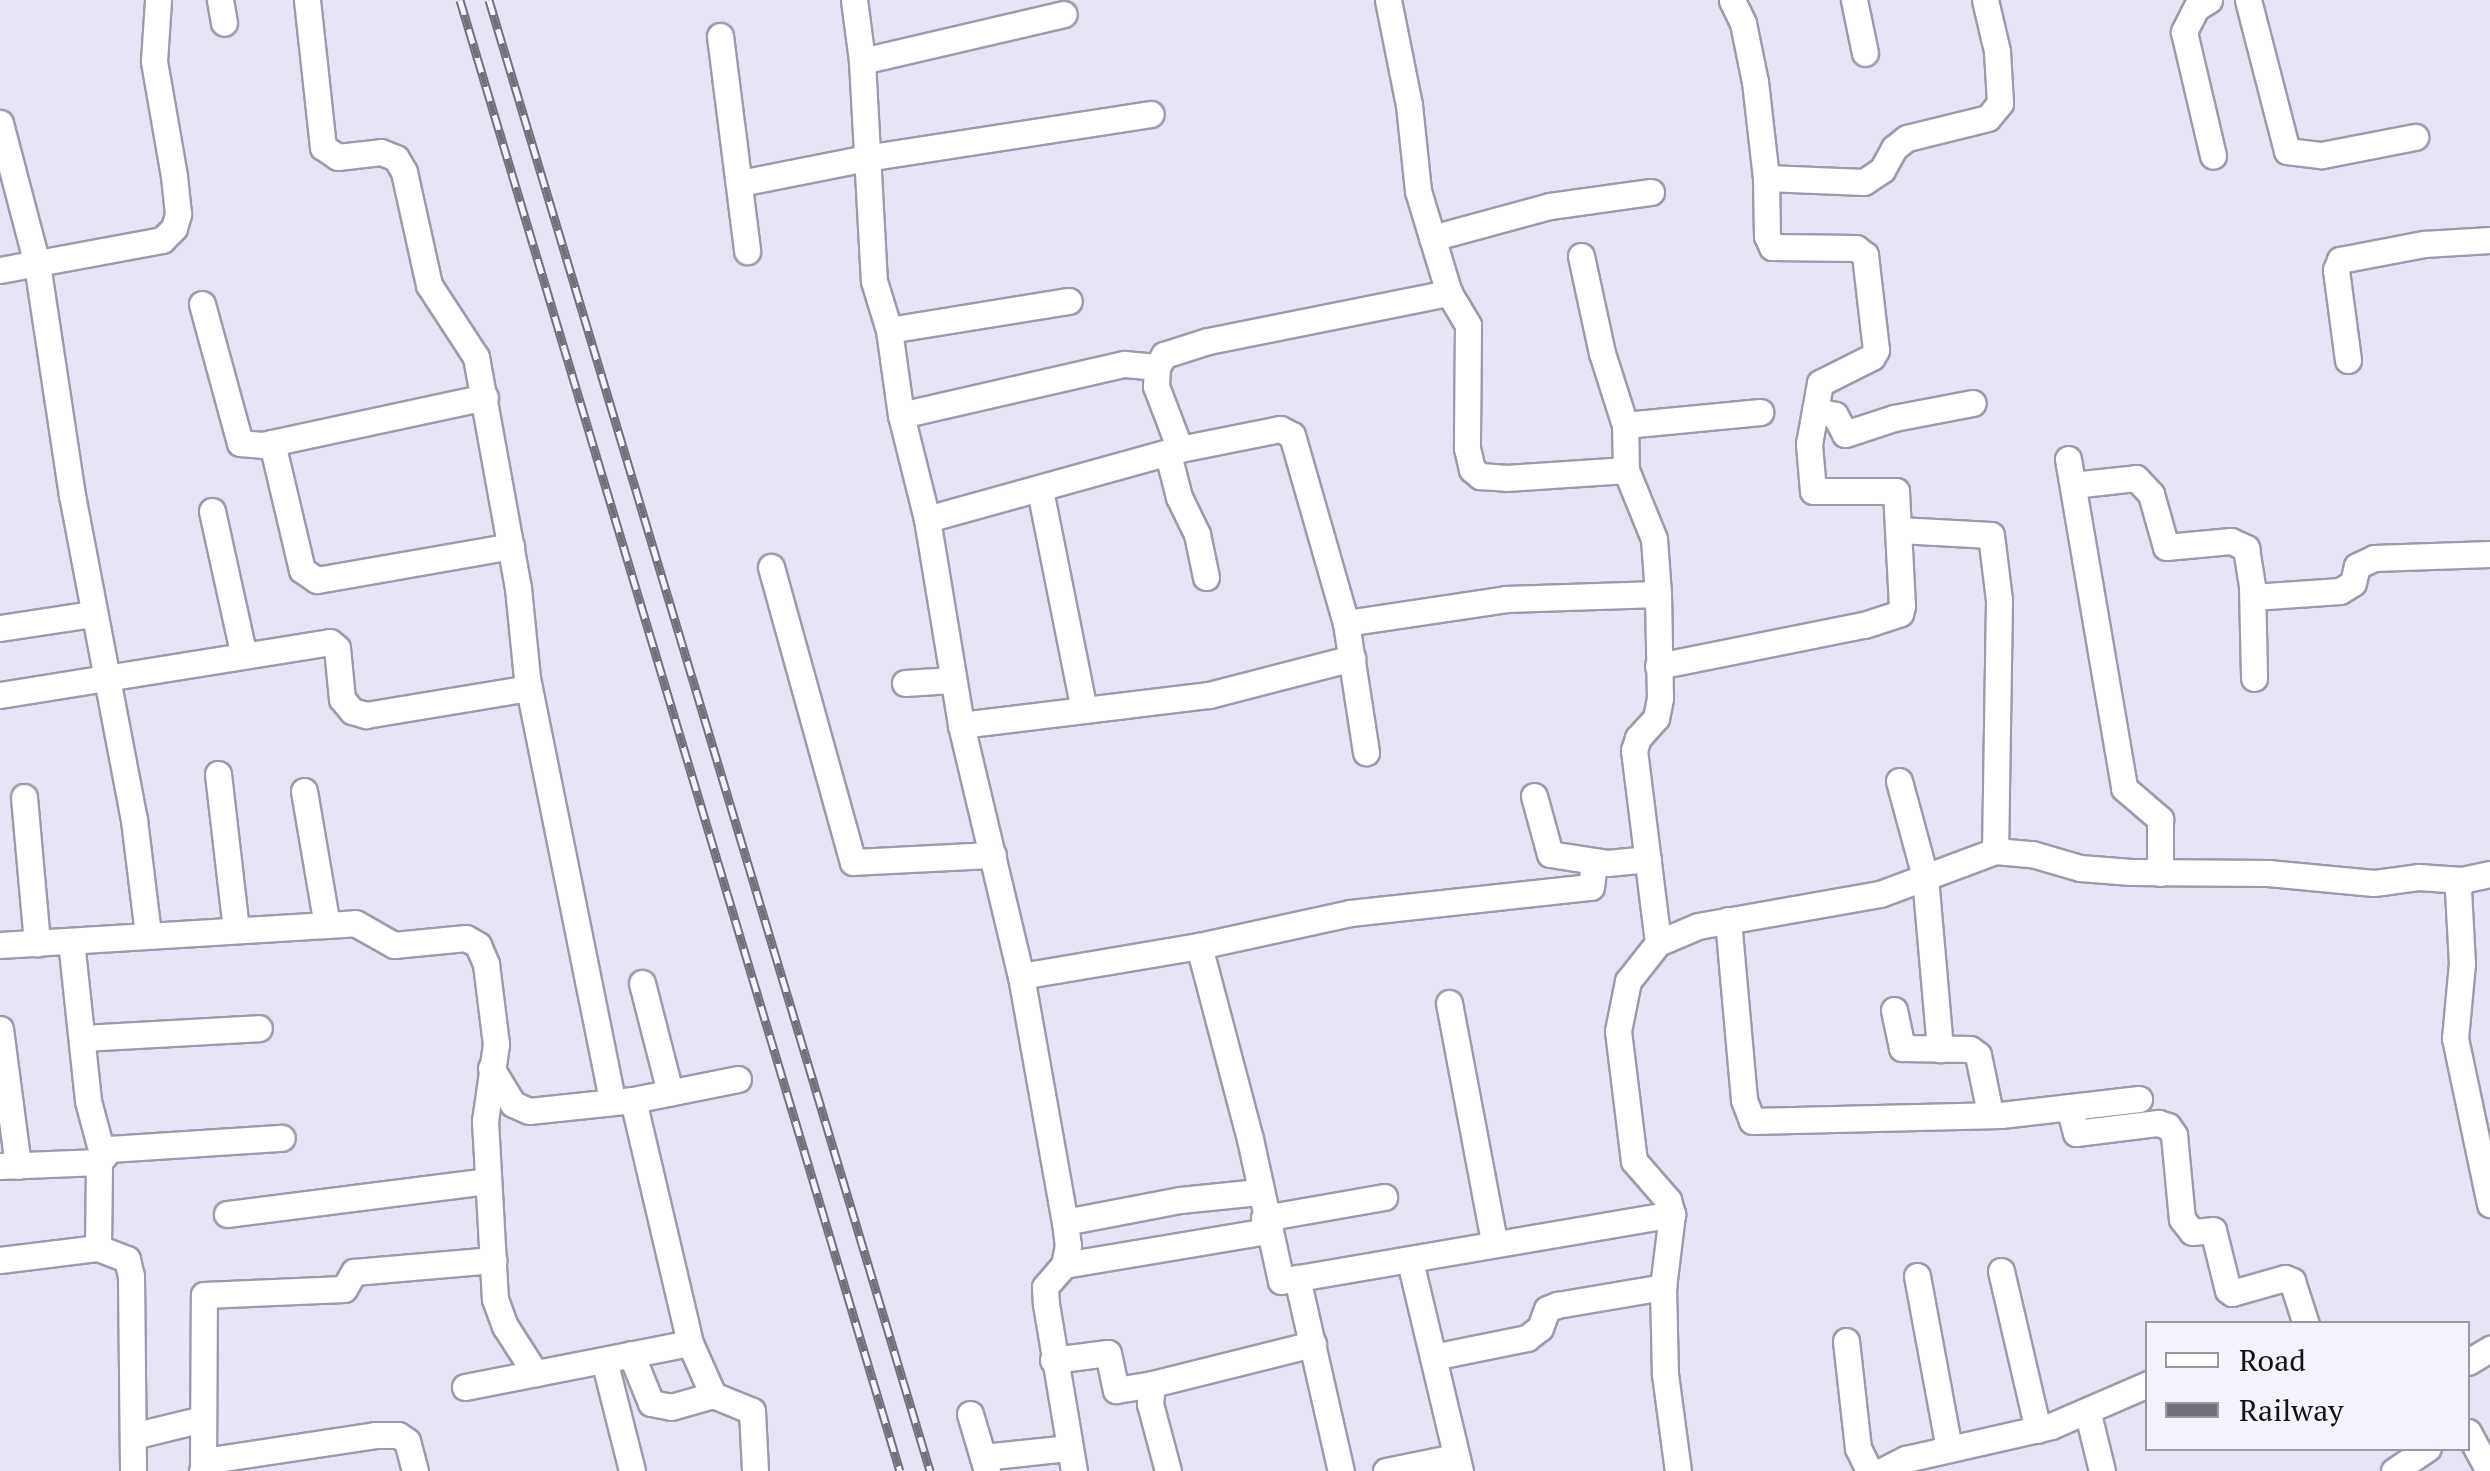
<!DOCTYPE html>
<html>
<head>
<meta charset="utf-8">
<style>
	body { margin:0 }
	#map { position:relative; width:2490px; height:1471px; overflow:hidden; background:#e8e4f6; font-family:"PT Serif",serif }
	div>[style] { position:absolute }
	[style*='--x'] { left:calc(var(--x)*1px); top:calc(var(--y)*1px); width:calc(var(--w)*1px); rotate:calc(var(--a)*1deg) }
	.roads { filter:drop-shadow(2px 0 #9e9aab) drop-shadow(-2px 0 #9e9aab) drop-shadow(0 2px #9e9aab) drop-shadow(0 -2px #9e9aab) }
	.minor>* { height:25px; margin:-12.5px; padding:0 12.5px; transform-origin:12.5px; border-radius:12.5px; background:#fff }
	.rail>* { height:9px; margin-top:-4.5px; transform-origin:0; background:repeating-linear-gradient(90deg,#f5f2fe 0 15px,#73707c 0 30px); box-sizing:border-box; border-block:2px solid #73707c }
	span { translate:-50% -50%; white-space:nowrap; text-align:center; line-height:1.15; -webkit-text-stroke:10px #f5f2fe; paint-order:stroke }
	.legend { position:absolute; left:2145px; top:1321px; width:325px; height:130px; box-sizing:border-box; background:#f5f2fe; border:2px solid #9a98a2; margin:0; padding:12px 18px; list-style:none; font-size:30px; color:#121117 }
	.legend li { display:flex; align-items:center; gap:20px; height:50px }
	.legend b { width:50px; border:2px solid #9a98a2 }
</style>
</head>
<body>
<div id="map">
	<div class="roads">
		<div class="minor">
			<div style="--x:220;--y:0;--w:23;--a:80"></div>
			<div style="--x:307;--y:0;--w:148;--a:83.8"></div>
			<div style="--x:323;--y:147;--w:18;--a:34"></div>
			<div style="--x:338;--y:157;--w:43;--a:-6.6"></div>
			<div style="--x:381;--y:152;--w:16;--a:22"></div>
			<div style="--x:396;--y:158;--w:16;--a:60"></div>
			<div style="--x:404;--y:172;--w:116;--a:77.5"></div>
			<div style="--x:429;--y:285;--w:86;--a:56.9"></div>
			<div style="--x:476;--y:357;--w:235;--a:79.7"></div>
			<div style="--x:518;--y:588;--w:90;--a:84.3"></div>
			<div style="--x:527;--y:678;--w:431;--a:78.6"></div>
			<div style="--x:854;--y:0;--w:62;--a:82.5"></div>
			<div style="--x:862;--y:61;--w:220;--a:86.9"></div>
			<div style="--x:874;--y:281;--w:51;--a:73"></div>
			<div style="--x:889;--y:330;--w:86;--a:82"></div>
			<div style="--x:901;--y:415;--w:107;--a:76"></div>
			<div style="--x:927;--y:519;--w:209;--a:80.6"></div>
			<div style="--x:961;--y:725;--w:258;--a:76.6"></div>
			<div style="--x:1021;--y:976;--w:250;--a:79.9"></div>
			<div style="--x:1065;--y:1222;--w:23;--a:83"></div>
			<div style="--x:1068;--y:1245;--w:20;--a:101"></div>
			<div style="--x:1064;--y:1265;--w:29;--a:131"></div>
			<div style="--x:1045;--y:1287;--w:17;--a:87"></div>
			<div style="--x:1046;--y:1304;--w:169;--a:80.5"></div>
			<div style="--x:1388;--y:0;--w:107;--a:78.7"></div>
			<div style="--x:1409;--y:105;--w:86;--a:84"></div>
			<div style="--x:1418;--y:191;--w:107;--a:73.1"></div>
			<div style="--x:1449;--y:293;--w:37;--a:59"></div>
			<div style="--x:1468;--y:325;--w:123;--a:90.5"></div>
			<div style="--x:1467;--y:448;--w:22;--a:77"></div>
			<div style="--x:1472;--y:469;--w:11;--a:41"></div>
			<div style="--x:1480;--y:476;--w:27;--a:4"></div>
			<div style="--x:1507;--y:478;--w:119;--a:-3.8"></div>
			<div style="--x:1854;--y:0;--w:54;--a:78.3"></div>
			<div style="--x:2209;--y:0;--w:15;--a:148"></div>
			<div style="--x:2196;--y:8;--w:27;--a:117"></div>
			<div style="--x:2184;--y:32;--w:127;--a:76.8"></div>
			<div style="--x:2248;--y:0;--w:156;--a:75.5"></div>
			<div style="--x:2287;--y:151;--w:35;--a:7"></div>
			<div style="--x:2322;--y:155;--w:95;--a:-11"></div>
			<div style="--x:720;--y:36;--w:217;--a:82.8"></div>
			<div style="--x:862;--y:61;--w:207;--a:-13.1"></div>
			<div style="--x:0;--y:123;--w:146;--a:75.3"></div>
			<div style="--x:37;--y:264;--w:234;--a:81.4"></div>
			<div style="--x:72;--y:495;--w:331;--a:79.2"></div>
			<div style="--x:134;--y:820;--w:115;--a:83"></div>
			<div style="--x:1766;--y:178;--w:98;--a:2.3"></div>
			<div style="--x:1864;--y:182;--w:22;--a:-34"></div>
			<div style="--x:1882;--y:170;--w:25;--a:-61"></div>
			<div style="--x:1894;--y:148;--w:16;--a:-38"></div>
			<div style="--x:1907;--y:138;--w:83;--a:-13.9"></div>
			<div style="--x:1988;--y:118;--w:19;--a:-51"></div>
			<div style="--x:2000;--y:103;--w:52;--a:-93.3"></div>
			<div style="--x:1997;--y:51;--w:52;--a:-103.2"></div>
			<div style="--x:740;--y:183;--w:128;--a:-11.2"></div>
			<div style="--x:866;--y:158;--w:288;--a:-8.8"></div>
			<div style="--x:1432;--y:238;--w:122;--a:-15.2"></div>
			<div style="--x:1550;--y:206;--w:102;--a:-7.9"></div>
			<div style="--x:1581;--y:256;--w:99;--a:77.8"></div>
			<div style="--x:1602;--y:353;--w:76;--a:72.3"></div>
			<div style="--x:1625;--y:425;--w:45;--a:88.7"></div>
			<div style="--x:1626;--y:470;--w:74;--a:67.9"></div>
			<div style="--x:1654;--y:539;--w:55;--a:85.8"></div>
			<div style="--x:1658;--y:594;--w:104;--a:88.9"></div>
			<div style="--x:1660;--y:698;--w:20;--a:101"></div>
			<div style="--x:1656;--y:718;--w:27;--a:132"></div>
			<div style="--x:1638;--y:738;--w:13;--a:108"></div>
			<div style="--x:1634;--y:750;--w:194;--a:82.9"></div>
			<div style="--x:1658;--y:943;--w:48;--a:128.3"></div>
			<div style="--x:1628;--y:981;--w:51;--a:101.3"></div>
			<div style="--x:1618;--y:1031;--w:131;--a:83"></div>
			<div style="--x:1634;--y:1161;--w:52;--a:48.9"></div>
			<div style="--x:1668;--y:1200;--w:15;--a:74"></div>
			<div style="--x:1672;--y:1214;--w:74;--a:97"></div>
			<div style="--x:1663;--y:1287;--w:87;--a:88.7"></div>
			<div style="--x:1665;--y:1374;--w:98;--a:82.4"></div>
			<div style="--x:0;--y:270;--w:165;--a:-10.5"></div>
			<div style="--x:162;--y:240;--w:17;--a:-45"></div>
			<div style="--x:174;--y:228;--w:15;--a:-74"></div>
			<div style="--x:178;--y:214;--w:38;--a:-96"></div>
			<div style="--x:174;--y:176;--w:117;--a:-99.9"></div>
			<div style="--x:154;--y:61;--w:61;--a:-86.2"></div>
			<div style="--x:202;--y:304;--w:144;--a:74.7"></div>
			<div style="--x:240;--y:443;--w:22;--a:5"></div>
			<div style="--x:262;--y:445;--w:228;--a:-12.1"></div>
			<div style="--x:889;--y:330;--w:182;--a:-9.2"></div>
			<div style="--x:2348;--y:360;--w:91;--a:-97.6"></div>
			<div style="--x:2336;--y:270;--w:11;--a:-68"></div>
			<div style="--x:2340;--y:260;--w:86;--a:-10.8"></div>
			<div style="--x:2424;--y:244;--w:66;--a:-3.5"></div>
			<div style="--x:1815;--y:411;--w:20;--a:11"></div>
			<div style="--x:1835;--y:415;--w:21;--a:62"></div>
			<div style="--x:1845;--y:434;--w:52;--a:-18.1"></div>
			<div style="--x:1894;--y:418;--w:80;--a:-10.8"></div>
			<div style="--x:901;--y:415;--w:229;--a:-12.9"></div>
			<div style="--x:1124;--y:364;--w:33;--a:5"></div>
			<div style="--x:1625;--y:425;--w:136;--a:-5.5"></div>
			<div style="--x:272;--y:443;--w:130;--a:76.7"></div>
			<div style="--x:302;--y:570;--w:18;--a:34"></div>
			<div style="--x:317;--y:580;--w:197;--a:-9.9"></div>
			<div style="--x:1180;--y:449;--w:67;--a:-110.9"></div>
			<div style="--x:1156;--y:386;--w:19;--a:-87"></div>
			<div style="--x:1157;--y:367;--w:14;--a:-60"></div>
			<div style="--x:1164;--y:355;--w:46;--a:-17.7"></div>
			<div style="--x:1208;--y:341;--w:246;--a:-11.3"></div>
			<div style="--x:1168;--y:454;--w:44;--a:75.7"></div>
			<div style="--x:1179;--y:497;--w:41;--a:64.1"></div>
			<div style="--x:1197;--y:534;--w:44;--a:78.2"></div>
			<div style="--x:2068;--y:459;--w:334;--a:80.3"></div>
			<div style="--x:2124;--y:788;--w:48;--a:40.7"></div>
			<div style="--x:2160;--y:819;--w:54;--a:90"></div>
			<div style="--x:2073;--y:485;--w:63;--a:-6.3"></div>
			<div style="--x:2136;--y:478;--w:22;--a:47"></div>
			<div style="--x:2151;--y:494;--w:55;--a:74.2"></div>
			<div style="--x:2166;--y:547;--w:65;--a:-5.3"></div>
			<div style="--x:2231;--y:541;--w:17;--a:25"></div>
			<div style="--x:2246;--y:548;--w:39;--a:81"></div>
			<div style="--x:2252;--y:587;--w:91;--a:88.7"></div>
			<div style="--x:1040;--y:490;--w:224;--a:78.7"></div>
			<div style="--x:212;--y:511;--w:148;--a:77.6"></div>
			<div style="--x:927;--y:519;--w:263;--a:-15.5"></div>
			<div style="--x:1180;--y:449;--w:102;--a:-11.3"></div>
			<div style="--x:1280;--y:429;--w:13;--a:27"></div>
			<div style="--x:1292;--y:435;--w:196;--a:74"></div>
			<div style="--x:1346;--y:623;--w:131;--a:81.2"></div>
			<div style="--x:1899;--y:530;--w:92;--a:3.1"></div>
			<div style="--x:1991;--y:535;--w:65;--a:83"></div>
			<div style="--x:1999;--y:600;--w:251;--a:90.9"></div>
			<div style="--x:771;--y:567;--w:306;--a:74.5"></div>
			<div style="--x:853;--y:862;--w:140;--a:-2.9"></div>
			<div style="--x:2253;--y:597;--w:87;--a:-3.9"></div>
			<div style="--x:2340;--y:591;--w:15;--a:-32"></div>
			<div style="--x:2353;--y:583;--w:17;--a:-77"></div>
			<div style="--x:2357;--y:566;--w:19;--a:-25"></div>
			<div style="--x:2374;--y:558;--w:116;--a:-2"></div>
			<div style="--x:1346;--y:623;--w:162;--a:-8.5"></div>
			<div style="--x:1506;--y:599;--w:152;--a:-1.9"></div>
			<div style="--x:0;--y:628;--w:94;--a:-8.6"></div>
			<div style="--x:1658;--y:666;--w:210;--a:-11.3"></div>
			<div style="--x:1864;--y:625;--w:38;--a:-18"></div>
			<div style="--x:1900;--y:613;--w:7;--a:-74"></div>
			<div style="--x:1902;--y:606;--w:115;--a:-93"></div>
			<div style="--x:1896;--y:491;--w:83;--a:180"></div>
			<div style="--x:1813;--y:491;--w:47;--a:-94.9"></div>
			<div style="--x:1809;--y:444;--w:62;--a:-79.8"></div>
			<div style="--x:1820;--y:383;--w:58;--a:-26.6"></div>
			<div style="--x:1872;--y:357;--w:8;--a:-60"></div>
			<div style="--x:1876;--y:350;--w:96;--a:-96.6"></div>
			<div style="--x:1865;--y:255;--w:11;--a:-142"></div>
			<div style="--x:1856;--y:248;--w:84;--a:-179.3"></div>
			<div style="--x:1772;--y:247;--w:12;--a:-114"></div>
			<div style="--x:1767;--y:236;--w:58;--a:-91"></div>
			<div style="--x:1766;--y:178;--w:97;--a:-96.5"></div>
			<div style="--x:1755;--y:82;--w:60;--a:-101.5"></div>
			<div style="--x:1743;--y:23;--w:25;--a:-116"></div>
			<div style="--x:905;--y:683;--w:47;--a:-3.7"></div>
			<div style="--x:0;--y:695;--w:334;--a:-9.1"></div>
			<div style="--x:330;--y:642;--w:9;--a:41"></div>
			<div style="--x:337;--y:648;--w:51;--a:84.4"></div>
			<div style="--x:342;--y:699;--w:16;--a:50"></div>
			<div style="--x:352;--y:711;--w:15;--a:16"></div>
			<div style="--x:366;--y:715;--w:165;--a:-9.4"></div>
			<div style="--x:961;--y:725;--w:250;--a:-6.9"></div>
			<div style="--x:1209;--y:695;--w:148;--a:-14.5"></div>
			<div style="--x:218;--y:774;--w:156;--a:83.4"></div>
			<div style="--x:1899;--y:781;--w:99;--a:74.8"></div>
			<div style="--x:1925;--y:877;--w:173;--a:85"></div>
			<div style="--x:304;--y:791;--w:136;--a:80.3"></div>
			<div style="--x:1534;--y:796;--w:60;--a:74.6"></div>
			<div style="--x:1550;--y:854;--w:59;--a:8.8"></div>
			<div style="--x:1608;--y:863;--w:40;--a:-5.7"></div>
			<div style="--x:24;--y:797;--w:147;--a:84.9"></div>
			<div style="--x:2490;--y:874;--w:29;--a:168"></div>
			<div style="--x:2462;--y:880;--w:11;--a:112"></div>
			<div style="--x:2458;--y:890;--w:73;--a:86.9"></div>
			<div style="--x:2462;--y:963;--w:75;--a:95.3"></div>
			<div style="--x:2455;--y:1038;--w:170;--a:78.1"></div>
			<div style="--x:1728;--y:920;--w:181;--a:84.9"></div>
			<div style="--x:1744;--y:1100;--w:22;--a:69"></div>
			<div style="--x:1752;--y:1121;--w:249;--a:-1.4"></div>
			<div style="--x:2001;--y:1115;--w:139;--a:-6.6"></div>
			<div style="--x:71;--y:941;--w:161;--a:83.9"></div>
			<div style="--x:88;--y:1101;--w:54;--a:74.9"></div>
			<div style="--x:1658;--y:943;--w:43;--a:-23"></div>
			<div style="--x:1698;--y:926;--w:185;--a:-10"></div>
			<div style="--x:1880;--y:894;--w:123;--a:-20.5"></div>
			<div style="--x:1995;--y:851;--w:37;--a:5"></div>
			<div style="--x:2032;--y:854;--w:50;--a:16.3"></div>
			<div style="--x:2080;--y:868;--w:51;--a:4.5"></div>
			<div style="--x:2131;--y:872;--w:137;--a:0.4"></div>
			<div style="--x:2268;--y:873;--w:106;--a:5.4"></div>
			<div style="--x:2374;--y:883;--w:44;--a:-7.8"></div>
			<div style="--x:2418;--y:877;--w:44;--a:3.9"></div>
			<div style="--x:0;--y:945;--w:356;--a:-3.5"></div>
			<div style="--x:355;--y:923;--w:45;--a:29.4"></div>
			<div style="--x:394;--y:945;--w:72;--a:-5.6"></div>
			<div style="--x:466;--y:938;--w:14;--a:30"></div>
			<div style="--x:478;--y:945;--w:21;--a:67"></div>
			<div style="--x:486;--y:964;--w:81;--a:82.9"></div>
			<div style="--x:496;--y:1044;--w:78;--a:98.1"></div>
			<div style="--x:485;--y:1121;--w:178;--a:86.8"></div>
			<div style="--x:495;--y:1299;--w:29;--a:70"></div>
			<div style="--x:505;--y:1326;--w:56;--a:57.4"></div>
			<div style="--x:1199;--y:946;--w:200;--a:75.2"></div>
			<div style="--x:1250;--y:1139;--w:145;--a:77.7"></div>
			<div style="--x:1281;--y:1281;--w:397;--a:-9.7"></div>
			<div style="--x:1021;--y:976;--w:181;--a:-9.6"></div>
			<div style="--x:1199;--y:946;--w:155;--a:-12.3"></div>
			<div style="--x:1350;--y:913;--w:242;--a:-6.2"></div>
			<div style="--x:1591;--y:887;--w:25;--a:-83"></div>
			<div style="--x:642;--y:983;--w:113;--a:75.6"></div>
			<div style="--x:1449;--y:1003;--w:243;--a:79.3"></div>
			<div style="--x:1894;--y:1010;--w:39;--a:78"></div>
			<div style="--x:1902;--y:1048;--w:68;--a:0.8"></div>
			<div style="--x:1970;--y:1049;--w:10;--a:37"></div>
			<div style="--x:1978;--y:1055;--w:59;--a:78.3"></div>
			<div style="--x:0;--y:1029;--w:138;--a:82.5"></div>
			<div style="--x:82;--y:1038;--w:177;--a:-3.2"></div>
			<div style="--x:491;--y:1068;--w:42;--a:58.6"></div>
			<div style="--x:513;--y:1104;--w:17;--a:24"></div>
			<div style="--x:529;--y:1111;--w:105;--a:-6"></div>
			<div style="--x:633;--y:1100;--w:107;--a:-11.3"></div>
			<div style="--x:633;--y:1100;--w:250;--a:76.8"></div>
			<div style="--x:690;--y:1343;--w:57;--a:66.1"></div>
			<div style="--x:713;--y:1395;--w:42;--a:22.3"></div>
			<div style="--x:752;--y:1411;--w:60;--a:87.1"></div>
			<div style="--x:2069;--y:1107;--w:27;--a:75"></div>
			<div style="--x:2076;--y:1133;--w:83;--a:-7"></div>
			<div style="--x:2158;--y:1123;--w:10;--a:17"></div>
			<div style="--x:2168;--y:1126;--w:11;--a:56"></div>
			<div style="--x:2174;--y:1135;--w:84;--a:84.6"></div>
			<div style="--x:2182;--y:1219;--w:16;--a:52"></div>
			<div style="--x:2192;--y:1232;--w:21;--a:-5"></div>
			<div style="--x:2213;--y:1230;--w:62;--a:76"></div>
			<div style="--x:2228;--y:1290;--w:5;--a:37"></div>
			<div style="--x:2232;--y:1293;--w:55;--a:-15.8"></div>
			<div style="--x:2285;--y:1278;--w:8;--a:23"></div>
			<div style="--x:2292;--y:1281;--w:45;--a:72"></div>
			<div style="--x:0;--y:1166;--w:99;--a:-2.3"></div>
			<div style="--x:227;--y:1214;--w:263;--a:-7.2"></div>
			<div style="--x:1264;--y:1218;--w:122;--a:-9.9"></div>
			<div style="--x:1065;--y:1222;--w:117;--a:-10.8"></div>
			<div style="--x:1180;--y:1200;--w:79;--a:-5.8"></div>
			<div style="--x:98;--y:1248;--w:31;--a:21"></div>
			<div style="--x:127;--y:1259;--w:17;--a:77"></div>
			<div style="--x:131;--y:1276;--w:195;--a:89.4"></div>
			<div style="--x:0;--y:1260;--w:99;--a:-7"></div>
			<div style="--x:98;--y:1248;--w:86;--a:-89.3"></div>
			<div style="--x:99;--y:1162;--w:17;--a:-50"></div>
			<div style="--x:110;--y:1149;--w:172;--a:-3.7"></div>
			<div style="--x:1410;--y:1261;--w:216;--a:76.6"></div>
			<div style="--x:1064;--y:1265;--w:206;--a:-9.5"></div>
			<div style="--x:2001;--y:1271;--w:163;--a:76.9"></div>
			<div style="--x:1917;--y:1276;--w:176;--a:79.5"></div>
			<div style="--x:1297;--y:1278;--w:198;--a:77.2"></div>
			<div style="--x:1846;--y:1341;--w:108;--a:83.6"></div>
			<div style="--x:1858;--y:1448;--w:25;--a:64"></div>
			<div style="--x:631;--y:1354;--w:53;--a:67.8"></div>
			<div style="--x:651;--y:1403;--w:20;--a:11"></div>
			<div style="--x:671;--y:1407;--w:44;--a:-15.9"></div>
			<div style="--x:1433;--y:1357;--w:96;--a:-11.4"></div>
			<div style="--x:1527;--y:1338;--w:16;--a:-38"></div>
			<div style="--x:1540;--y:1328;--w:20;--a:-70"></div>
			<div style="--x:1547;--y:1309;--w:11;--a:-22"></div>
			<div style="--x:1557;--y:1305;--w:108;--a:-9.6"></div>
			<div style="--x:604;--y:1360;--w:114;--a:75.8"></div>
			<div style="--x:1053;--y:1360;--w:55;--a:-7.3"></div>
			<div style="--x:1108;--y:1353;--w:38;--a:78"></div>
			<div style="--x:1116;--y:1390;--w:36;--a:-9"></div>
			<div style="--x:2468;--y:1362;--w:26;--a:-31"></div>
			<div style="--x:465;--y:1387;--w:229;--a:-11.1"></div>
			<div style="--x:970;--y:1414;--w:59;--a:73.4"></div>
			<div style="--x:2088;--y:1414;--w:59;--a:76.2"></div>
			<div style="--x:2468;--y:1432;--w:44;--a:61.7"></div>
			<div style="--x:133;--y:1436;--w:72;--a:-13.7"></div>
			<div style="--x:983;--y:1457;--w:85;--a:-6"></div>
			<div style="--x:203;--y:1468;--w:173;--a:-89.7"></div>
			<div style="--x:204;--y:1295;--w:140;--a:-2.5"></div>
			<div style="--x:344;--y:1289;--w:20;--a:-60"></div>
			<div style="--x:354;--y:1272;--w:140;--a:-4.9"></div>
			<div style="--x:202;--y:1471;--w:19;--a:-39"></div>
			<div style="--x:217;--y:1459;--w:160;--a:-8.6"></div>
			<div style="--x:375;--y:1435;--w:23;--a:0"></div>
			<div style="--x:398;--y:1435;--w:11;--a:34"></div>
			<div style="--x:407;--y:1441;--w:31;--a:75"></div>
			<div style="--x:1168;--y:1471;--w:69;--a:-105"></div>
			<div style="--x:1150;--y:1404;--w:20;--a:-84"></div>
			<div style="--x:1152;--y:1384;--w:166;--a:-14"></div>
			<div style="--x:1386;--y:1471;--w:70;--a:-11.5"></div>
			<div style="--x:1882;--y:1471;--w:27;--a:-27"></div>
			<div style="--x:1906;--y:1459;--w:149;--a:-12.8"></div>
			<div style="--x:2051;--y:1426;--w:106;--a:-23.4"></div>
			<div style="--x:2394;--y:1471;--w:41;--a:-34.1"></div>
		</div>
	</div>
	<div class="rail">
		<div style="--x:460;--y:0;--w:1535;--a:73.35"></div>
		<div style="--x:489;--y:0;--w:1536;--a:73.31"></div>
	</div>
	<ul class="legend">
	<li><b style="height:12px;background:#fff"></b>Road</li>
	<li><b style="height:12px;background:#73707c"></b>Railway</li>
	</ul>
</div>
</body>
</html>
